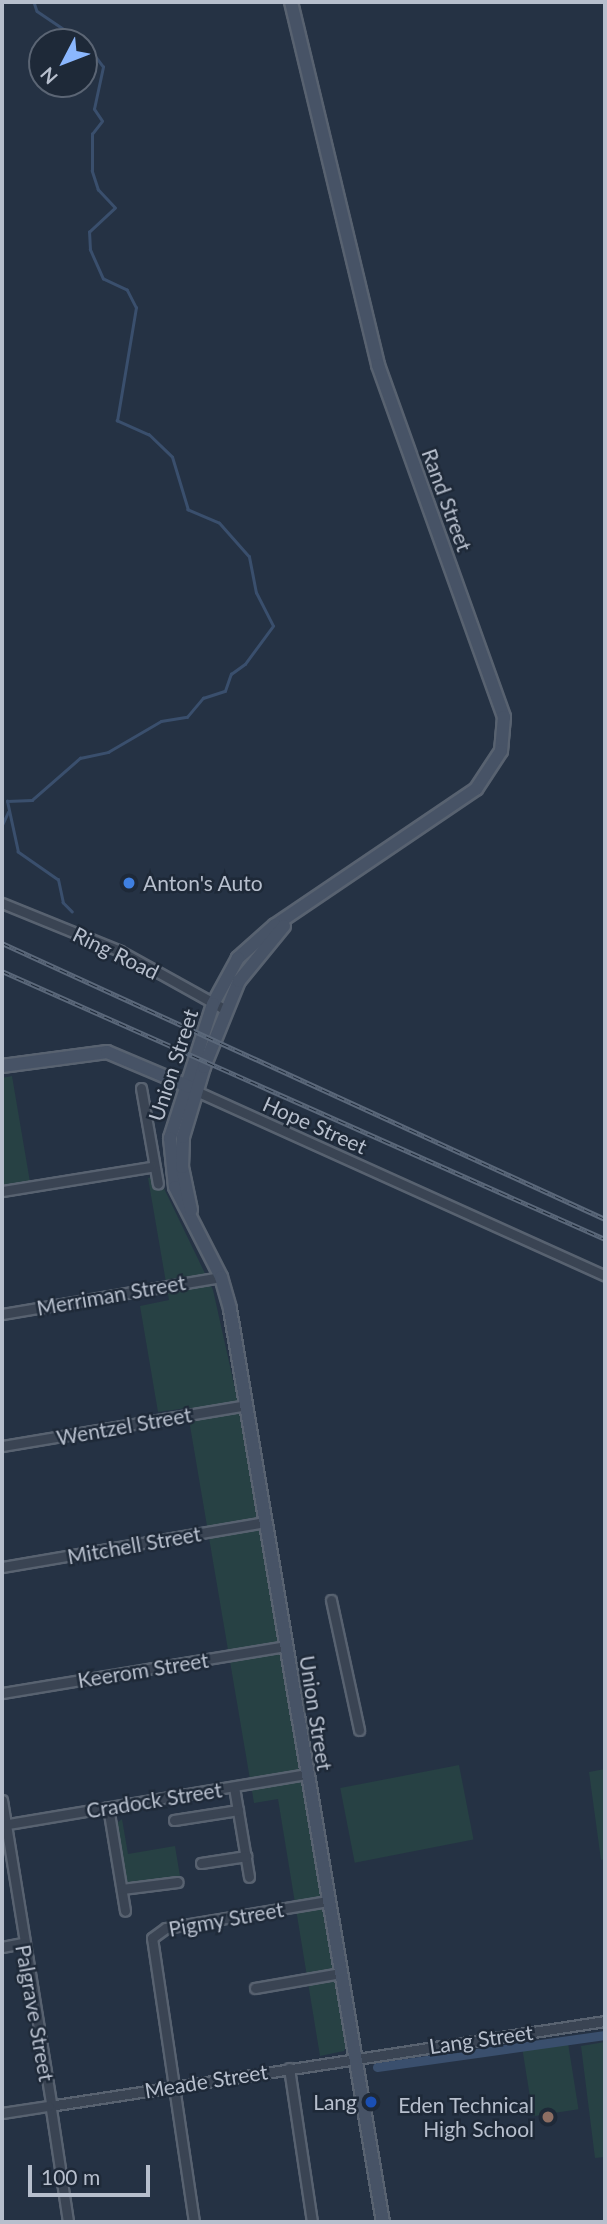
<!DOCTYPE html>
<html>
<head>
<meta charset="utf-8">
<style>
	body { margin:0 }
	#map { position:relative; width:607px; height:2224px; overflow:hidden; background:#253244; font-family:Lato,sans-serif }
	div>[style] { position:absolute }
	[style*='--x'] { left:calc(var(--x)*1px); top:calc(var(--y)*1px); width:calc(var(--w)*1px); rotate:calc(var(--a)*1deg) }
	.green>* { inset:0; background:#274144; transform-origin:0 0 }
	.stream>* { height:2.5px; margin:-1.25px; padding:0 1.25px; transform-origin:1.25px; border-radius:1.25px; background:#3a4f6d }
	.canal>* { height:9px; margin:-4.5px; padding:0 4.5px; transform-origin:4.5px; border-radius:4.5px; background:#3a4f6d }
	.roads { filter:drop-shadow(2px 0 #586270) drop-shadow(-2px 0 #586270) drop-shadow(0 2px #586270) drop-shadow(0 -2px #586270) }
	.street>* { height:9px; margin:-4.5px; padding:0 4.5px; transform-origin:4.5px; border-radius:4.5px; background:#3a4453 }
	.secondary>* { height:12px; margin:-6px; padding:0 6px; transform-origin:6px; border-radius:6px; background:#475366 }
	.rail>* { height:5px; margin-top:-2.5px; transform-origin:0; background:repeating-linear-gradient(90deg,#1e2938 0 8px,#5b687a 0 16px); box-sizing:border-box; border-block:2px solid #5b687a }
	.dots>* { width:19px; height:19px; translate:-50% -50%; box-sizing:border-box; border:4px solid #1e2938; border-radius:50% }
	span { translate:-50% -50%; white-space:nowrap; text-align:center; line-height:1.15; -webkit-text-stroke:5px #1e2938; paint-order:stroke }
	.street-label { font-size:21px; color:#b7bfcd }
	.poi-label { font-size:21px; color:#b7bfcd }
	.left { translate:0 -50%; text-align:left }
	.right { translate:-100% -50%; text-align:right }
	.frame { position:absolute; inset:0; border:4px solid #b7bfcd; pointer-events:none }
	.north { position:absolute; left:28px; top:28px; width:70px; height:70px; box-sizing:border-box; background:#1e2938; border:2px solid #5b6574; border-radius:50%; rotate:228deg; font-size:19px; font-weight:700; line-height:28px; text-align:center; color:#b7bfcd }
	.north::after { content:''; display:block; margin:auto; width:24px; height:32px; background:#8bb7fe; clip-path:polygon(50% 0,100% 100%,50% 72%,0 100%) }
	.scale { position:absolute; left:28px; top:2165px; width:122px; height:32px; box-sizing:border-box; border:4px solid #b7bfcd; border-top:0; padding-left:9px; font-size:21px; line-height:24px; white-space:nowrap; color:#b7bfcd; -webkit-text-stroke:5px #1e2938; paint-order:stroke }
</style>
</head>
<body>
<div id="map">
	<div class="green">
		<div style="clip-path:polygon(12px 1076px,30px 1182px,2px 1187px,2px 1078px)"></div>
		<div style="clip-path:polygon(158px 1176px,213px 1290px,236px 1393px,347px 2044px,344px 2051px,320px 2056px,278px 1799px,254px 1803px,187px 1408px,158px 1412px,140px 1306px,169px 1300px,148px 1178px)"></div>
		<div style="left:459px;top:1765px;width:76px;height:121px;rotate:79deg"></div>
		<div style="clip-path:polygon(605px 1769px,605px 1859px,601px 1860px,589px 1772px)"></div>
		<div style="clip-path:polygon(122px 1819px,128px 1854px,175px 1846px,180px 1876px,127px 1884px,116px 1824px)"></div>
		<div style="clip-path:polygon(605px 2042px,605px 2157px,595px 2158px,581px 2046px)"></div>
		<div style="left:568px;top:2043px;width:67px;height:46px;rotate:81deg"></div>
	</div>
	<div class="stream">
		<div style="--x:34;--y:2;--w:9;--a:72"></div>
		<div style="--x:37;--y:11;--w:55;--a:34"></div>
		<div style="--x:2;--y:825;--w:14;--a:-65"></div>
		<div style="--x:72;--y:912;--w:13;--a:-135"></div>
		<div style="--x:63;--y:903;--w:24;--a:-102"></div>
		<div style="--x:58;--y:880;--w:49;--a:-145"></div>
		<div style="--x:18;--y:852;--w:52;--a:-102.2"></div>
		<div style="--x:7;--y:801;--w:25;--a:-2"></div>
		<div style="--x:32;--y:800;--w:64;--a:-41.2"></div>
		<div style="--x:80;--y:758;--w:29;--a:-12"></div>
		<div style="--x:108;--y:752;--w:61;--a:-30.3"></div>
		<div style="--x:161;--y:721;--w:26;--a:-9"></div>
		<div style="--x:187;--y:717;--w:25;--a:-50"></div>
		<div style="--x:203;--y:698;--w:23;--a:-18"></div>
		<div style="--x:225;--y:691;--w:18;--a:-71"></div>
		<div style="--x:231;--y:674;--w:17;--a:-36"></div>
		<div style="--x:245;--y:664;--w:47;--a:-53.6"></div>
		<div style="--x:273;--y:626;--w:37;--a:-117"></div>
		<div style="--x:256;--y:593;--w:37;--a:-101"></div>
		<div style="--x:249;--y:557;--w:45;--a:-131.4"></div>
		<div style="--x:219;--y:523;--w:34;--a:-157"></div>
		<div style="--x:188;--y:510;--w:55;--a:-106.8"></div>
		<div style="--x:172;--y:457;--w:32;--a:-136"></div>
		<div style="--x:149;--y:435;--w:35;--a:-156"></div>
		<div style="--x:117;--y:421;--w:115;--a:-80.5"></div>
		<div style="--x:136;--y:308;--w:20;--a:-117"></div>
		<div style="--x:127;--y:290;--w:26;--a:-155"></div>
		<div style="--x:103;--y:279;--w:32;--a:-114"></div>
		<div style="--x:90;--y:250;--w:18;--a:-93"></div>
		<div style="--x:89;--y:232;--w:35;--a:-43"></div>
		<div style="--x:115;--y:208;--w:25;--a:-133"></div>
		<div style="--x:98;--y:190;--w:20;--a:-108"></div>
		<div style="--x:92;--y:171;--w:37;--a:-90"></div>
		<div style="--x:92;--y:134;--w:16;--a:-52"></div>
		<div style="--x:102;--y:121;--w:14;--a:-124"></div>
		<div style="--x:94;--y:109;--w:43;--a:-77.9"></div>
		<div style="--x:103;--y:67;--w:31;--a:-127"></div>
	</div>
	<div class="canal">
		<div style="--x:377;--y:2067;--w:230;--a:-8"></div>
	</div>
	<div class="roads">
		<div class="street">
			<div style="--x:2;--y:903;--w:127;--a:22.1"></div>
			<div style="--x:120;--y:951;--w:121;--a:29.1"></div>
			<div style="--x:141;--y:1088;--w:97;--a:80"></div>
			<div style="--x:196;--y:1091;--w:449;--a:24.3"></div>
			<div style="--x:2;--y:1191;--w:151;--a:-9.2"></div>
			<div style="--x:2;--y:1314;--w:222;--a:-9.6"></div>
			<div style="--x:2;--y:1446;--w:247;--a:-9.5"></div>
			<div style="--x:2;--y:1567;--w:267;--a:-9.7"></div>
			<div style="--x:331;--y:1600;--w:133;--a:77.8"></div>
			<div style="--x:2;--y:1693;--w:287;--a:-9.4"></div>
			<div style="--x:234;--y:1787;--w:91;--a:80.5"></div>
			<div style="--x:2;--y:1800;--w:305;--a:80.8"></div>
			<div style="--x:108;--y:1807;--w:105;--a:80.7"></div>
			<div style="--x:174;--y:1820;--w:65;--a:-8.9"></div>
			<div style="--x:2;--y:1825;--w:308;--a:-9.5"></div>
			<div style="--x:201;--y:1863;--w:46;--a:-8.8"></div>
			<div style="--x:122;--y:1889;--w:56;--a:-7.1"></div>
			<div style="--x:2;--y:1947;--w:21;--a:-11"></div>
			<div style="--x:255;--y:1988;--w:87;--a:-9.9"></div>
			<div style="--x:289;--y:2068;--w:156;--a:81.5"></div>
			<div style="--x:56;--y:2105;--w:555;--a:-8.7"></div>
			<div style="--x:51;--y:2109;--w:114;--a:81.4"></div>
			<div style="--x:2;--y:2113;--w:47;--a:-8.7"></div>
			<div style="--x:194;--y:2222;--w:287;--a:-98.4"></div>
			<div style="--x:152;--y:1938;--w:17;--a:-36"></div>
			<div style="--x:166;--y:1928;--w:164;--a:-9.5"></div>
		</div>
		<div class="secondary">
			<div style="--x:291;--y:2;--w:373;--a:76.5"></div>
			<div style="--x:378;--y:365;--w:374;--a:70.3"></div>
			<div style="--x:504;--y:717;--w:34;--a:95"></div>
			<div style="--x:501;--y:751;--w:45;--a:123.3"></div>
			<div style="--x:476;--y:789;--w:243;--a:145.9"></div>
			<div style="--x:275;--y:925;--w:50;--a:138.3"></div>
			<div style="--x:238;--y:958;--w:52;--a:118.5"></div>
			<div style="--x:213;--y:1004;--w:141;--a:107.8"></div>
			<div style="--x:170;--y:1138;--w:49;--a:84.2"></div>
			<div style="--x:175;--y:1187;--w:101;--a:62.9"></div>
			<div style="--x:221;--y:1277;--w:33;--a:74"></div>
			<div style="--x:230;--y:1309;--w:926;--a:80.49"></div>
			<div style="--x:2;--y:1066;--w:106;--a:-7.6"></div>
			<div style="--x:107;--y:1052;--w:90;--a:22.9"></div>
			<div style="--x:191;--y:1210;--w:44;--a:-101.8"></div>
			<div style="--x:182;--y:1167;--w:30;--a:-88"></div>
			<div style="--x:183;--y:1137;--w:73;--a:-73.3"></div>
			<div style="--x:204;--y:1067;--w:93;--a:-67.9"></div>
			<div style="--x:239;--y:981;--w:71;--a:-50.7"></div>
		</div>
	</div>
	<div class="rail">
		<div style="--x:2;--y:943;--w:663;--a:24.59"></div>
		<div style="--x:2;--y:971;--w:660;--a:23.96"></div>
	</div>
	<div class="dots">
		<div style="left:129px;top:883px;background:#3f7fe0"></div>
		<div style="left:371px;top:2102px;background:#1a4fb4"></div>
		<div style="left:548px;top:2117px;background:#8d6e63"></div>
	</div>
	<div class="street-label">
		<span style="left:447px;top:500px;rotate:70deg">Rand Street</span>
		<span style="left:116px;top:953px;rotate:26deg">Ring Road</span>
		<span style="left:173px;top:1065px;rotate:-72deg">Union Street</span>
		<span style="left:315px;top:1125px;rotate:24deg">Hope Street</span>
		<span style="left:111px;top:1295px;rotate:-10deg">Merriman Street</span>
		<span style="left:124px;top:1426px;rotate:-10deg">Wentzel Street</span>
		<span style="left:134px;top:1545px;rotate:-10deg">Mitchell Street</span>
		<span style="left:143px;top:1670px;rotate:-9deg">Keerom Street</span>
		<span style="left:316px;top:1713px;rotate:81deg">Union Street</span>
		<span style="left:154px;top:1800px;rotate:-9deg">Cradock Street</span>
		<span style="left:226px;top:1919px;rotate:-10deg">Pigmy Street</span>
		<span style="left:35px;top:2013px;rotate:80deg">Palgrave Street</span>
		<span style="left:481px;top:2039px;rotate:-8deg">Lang Street</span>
		<span style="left:206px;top:2081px;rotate:-9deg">Meade Street</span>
	</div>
	<div class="poi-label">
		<span class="left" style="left:143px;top:883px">Anton's Auto</span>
		<span class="right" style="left:357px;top:2102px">Lang</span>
		<span class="right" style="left:534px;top:2117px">Eden Technical<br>High School</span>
	</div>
	<div class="frame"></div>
	<div class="north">N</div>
	<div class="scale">100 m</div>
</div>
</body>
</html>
